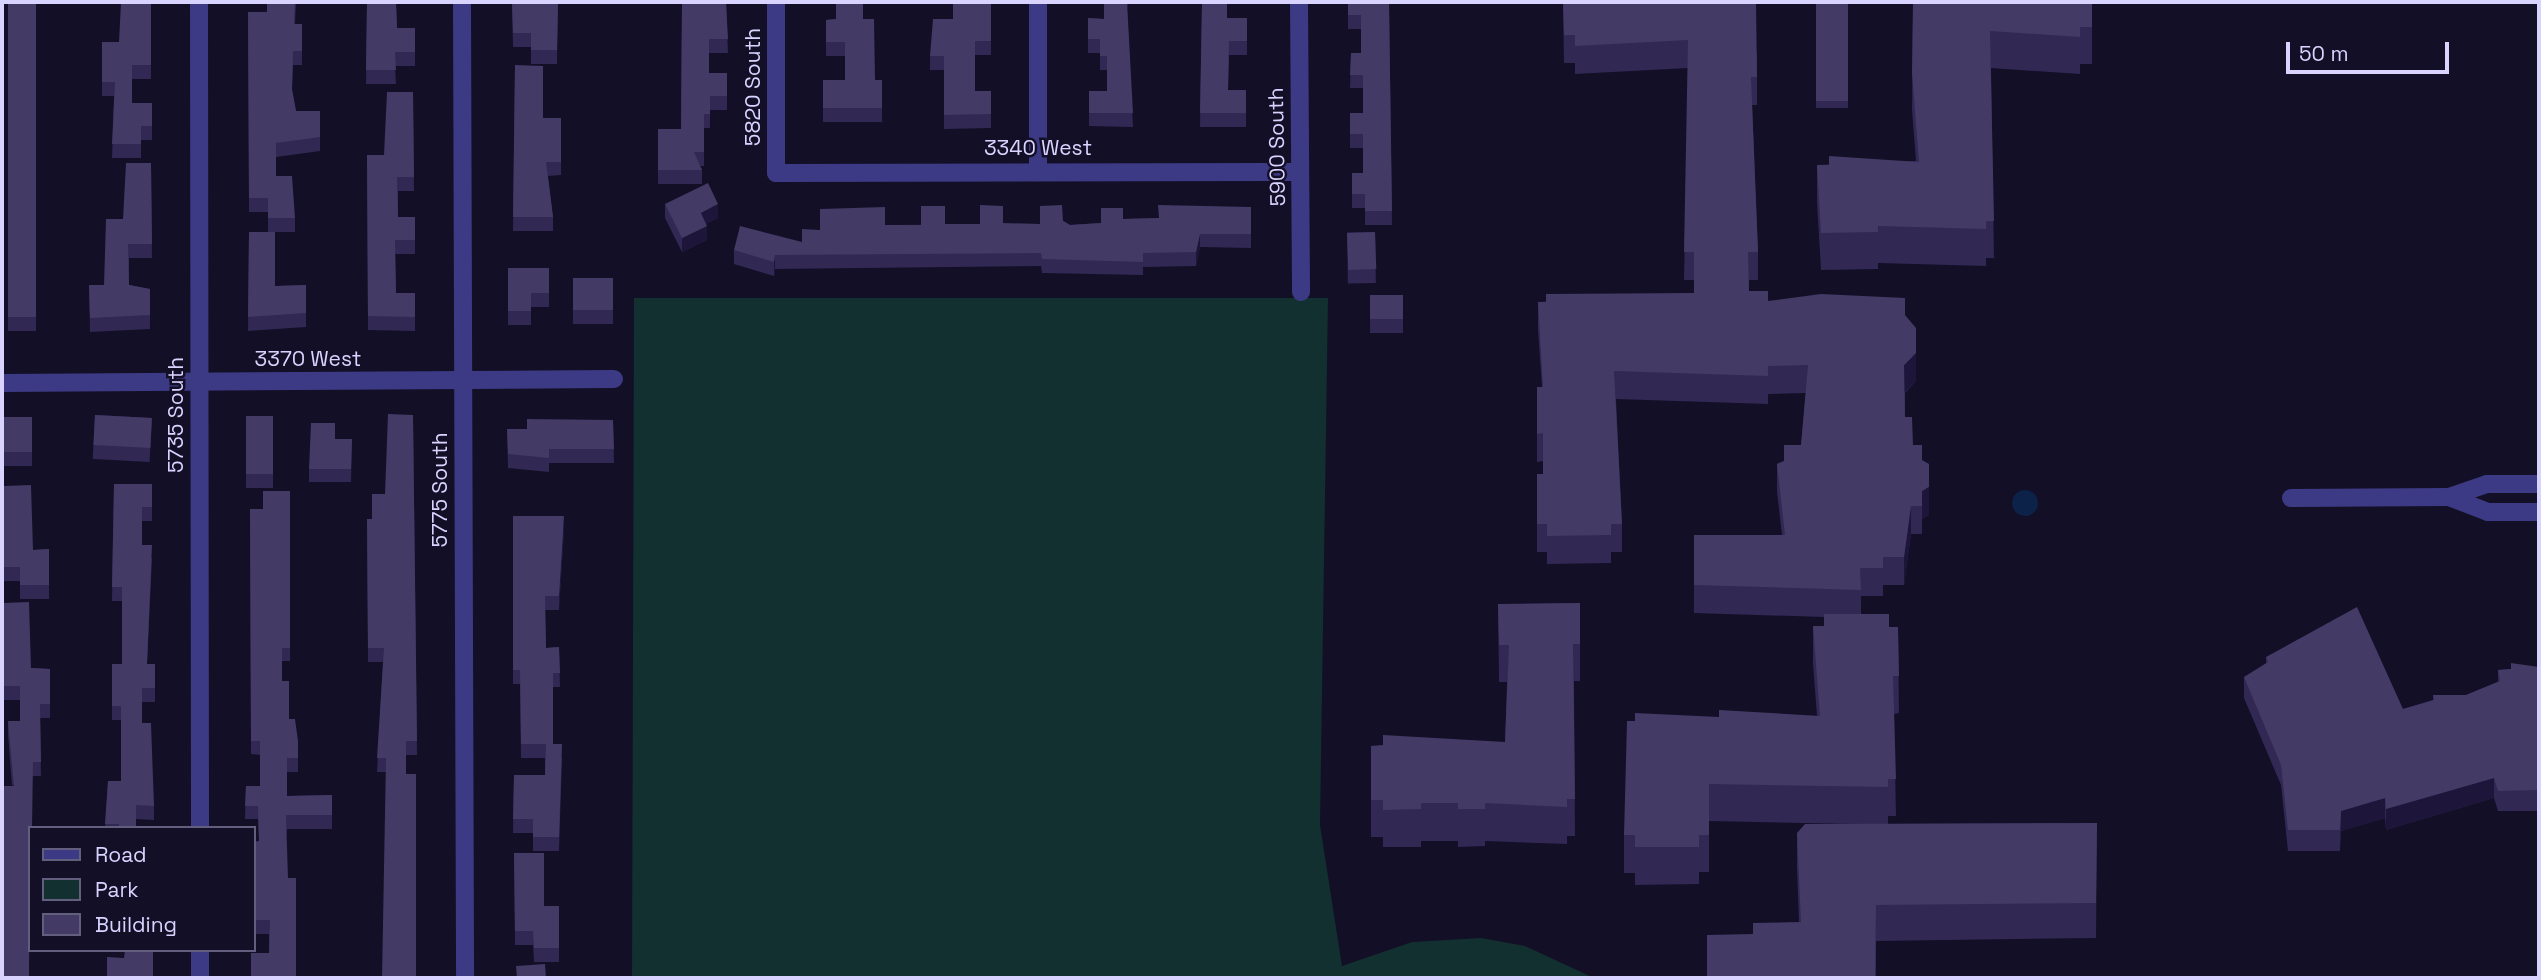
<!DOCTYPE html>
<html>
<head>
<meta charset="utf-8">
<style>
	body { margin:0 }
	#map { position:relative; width:2541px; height:980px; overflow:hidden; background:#130f26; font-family:"Space Grotesk",sans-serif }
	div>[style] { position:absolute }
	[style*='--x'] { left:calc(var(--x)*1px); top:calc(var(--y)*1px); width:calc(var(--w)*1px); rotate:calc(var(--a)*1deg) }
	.green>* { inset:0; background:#12302f }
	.water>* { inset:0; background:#0c2248 }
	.round { border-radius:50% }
	.street>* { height:18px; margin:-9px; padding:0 9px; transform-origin:9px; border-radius:9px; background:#3d3a85 }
	.wall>* { inset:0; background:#312854; transform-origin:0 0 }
	.shaded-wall>* { inset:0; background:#1d163a }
	.building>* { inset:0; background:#433a66; transform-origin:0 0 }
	span { translate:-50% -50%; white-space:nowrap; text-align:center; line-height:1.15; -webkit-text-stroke:5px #130f26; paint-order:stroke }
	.street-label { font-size:21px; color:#d9d4ff }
	.frame { position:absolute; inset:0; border:4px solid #d9d4ff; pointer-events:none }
	.legend { position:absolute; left:28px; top:826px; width:228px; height:126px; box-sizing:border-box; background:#130f26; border:2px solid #625e7d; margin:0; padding:9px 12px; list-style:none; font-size:21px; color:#d9d4ff }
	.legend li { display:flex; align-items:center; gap:14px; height:35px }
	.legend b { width:35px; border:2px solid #625e7d }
	.scale { position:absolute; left:2286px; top:42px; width:163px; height:32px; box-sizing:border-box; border:4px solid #d9d4ff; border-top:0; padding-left:9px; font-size:21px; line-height:24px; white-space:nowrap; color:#d9d4ff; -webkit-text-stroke:5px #130f26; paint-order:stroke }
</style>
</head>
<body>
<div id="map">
	<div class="green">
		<div style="clip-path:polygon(634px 298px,1328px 298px,1320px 825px,1342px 966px,1412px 942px,1481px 938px,1525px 946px,1594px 978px,632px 978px)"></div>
	</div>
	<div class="water">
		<div class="round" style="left:2012px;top:490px;width:26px;height:26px"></div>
	</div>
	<div class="street">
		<div style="--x:199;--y:2;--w:826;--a:89.93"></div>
		<div style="--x:462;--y:2;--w:976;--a:89.82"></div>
		<div style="--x:776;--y:2;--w:171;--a:90"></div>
		<div style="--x:776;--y:173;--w:523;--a:-0.11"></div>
		<div style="--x:1038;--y:2;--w:169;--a:90"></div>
		<div style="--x:1299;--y:2;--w:290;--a:89.6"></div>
		<div style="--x:2;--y:383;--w:612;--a:-0.37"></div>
		<div style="--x:2449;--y:497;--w:42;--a:21"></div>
		<div style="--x:2488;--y:512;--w:51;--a:0"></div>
		<div style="--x:2291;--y:498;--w:158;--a:-0.4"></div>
		<div style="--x:2449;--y:497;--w:40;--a:-18.9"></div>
		<div style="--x:2487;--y:484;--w:52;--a:0"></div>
		<div style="--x:200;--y:950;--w:28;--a:90"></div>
	</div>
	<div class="wall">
		<div style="left:8px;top:2px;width:28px;height:329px"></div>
		<div style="clip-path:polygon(151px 2px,151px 79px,132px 79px,132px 103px,152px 103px,152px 140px,141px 140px,141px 158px,112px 158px,114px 96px,102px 96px,102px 42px,119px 42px)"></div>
		<div style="clip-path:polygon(267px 2px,296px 2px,295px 24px,302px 24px,302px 65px,293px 65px,292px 90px,296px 111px,320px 111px,320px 151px,276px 157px,276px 176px,295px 218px,295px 232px,268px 232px,268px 212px,249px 212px,248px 12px,267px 12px)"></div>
		<div style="clip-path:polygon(367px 2px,414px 2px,414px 4px,396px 4px,397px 28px,415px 28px,415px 66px,395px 66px,396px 84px,366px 84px)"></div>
		<div style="clip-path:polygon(512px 2px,558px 2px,557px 64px,531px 64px,531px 47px,513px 47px)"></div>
		<div style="clip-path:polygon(682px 2px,726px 2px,728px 53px,709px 53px,709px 73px,727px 73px,727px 110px,710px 110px,710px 128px,704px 128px,704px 166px,700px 166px,702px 170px,702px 184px,658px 184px,658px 129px,681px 129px)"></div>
		<div style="clip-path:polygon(991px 2px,991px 55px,975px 55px,975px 91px,991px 91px,991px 128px,944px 129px,944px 70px,930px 70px,930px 56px)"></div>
		<div style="clip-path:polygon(1128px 2px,1127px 9px,1133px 127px,1089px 126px,1089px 91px,1107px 91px,1107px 70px,1100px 70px,1100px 53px,1088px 53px,1088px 18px,1104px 19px)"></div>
		<div style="clip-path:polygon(1202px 2px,1227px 18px,1247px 18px,1247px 55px,1229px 55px,1228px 90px,1246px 90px,1246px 127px,1200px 127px)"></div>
		<div style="clip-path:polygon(1348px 2px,1389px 2px,1392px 225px,1365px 225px,1365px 208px,1352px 208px,1352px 173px,1363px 173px,1363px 148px,1350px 148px,1350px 113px,1363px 113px,1363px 88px,1350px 88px,1351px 53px,1361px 53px,1361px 29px,1348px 29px)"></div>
		<div style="clip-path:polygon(1563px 2px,1757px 52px,1757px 105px,1752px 105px,1758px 252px,1758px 280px,1749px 280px,1749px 291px,1768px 301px,1905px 315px,1916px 381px,1905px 393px,1905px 417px,1913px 445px,1922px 460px,1929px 515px,1922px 519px,1922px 534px,1911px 534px,1904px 585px,1883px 585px,1883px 596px,1861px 596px,1861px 614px,1889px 627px,1898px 627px,1899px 713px,1894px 714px,1896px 816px,1888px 816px,1888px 824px,2097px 823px,2096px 938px,1876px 941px,1876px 978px,1707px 978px,1753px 934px,1799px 922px,1797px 868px,1797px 833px,1852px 824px,1709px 821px,1709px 872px,1699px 872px,1699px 884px,1635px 885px,1635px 873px,1624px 873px,1624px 835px,1719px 717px,1817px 716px,1813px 664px,1813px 626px,1824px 626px,1824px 617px,1694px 613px,1694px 535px,1782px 535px,1777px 492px,1777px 464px,1784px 461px,1801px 445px,1806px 393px,1768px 394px,1768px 404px,1616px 399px,1622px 524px,1622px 552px,1611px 552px,1611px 563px,1547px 564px,1547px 552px,1537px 552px,1537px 474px,1543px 474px,1543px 461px,1537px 462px,1537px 387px,1542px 387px,1538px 330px,1538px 302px,1694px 293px,1694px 280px,1684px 280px,1688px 68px,1575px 74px,1575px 63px,1564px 63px)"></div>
		<div style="left:1816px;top:2px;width:32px;height:106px"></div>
		<div style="clip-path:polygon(1913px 2px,2092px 2px,2092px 64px,2080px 64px,2080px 74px,1991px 68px,1994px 258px,1986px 258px,1986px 266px,1878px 263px,1878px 269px,1821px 270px,1817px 202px,1817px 165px,1916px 161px,1912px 110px)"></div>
		<div style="clip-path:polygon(836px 19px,863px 19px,875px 80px,882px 80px,882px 122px,823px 122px,823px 80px,845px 80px,845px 56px,826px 56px,826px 20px)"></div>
		<div style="clip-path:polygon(515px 65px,543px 118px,561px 118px,561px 175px,548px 176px,553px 217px,553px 231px,513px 231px)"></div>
		<div style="clip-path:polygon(413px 92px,414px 191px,398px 191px,398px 217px,415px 217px,415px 254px,395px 254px,396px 293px,415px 293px,415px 331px,368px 330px,367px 155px,384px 155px)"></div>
		<div style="clip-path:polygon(151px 163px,152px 258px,129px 258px,129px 285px,150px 289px,150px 329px,90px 332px,89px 285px,104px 285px,123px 219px)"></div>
		<div style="clip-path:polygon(665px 204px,718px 218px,706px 224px,707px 240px,682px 252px,665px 218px)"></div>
		<div style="clip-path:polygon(1040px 206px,1070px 225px,1101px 223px,1123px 219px,1159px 218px,1251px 207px,1251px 248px,1200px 247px,1196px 266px,1143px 267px,1143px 275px,1042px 273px,1041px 266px,775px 269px,774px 276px,734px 264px,734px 250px,802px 242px,820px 230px,885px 225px,1040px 224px)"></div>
		<div style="clip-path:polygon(249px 232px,275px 286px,306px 285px,306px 327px,248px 331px)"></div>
		<div style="left:1375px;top:232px;width:51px;height:28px;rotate:89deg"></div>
		<div style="clip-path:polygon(508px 268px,549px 268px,549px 307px,531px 307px,531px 325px,508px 325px)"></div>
		<div style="left:573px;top:278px;width:40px;height:46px"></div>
		<div style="left:1370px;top:295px;width:33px;height:38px"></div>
		<div style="left:95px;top:415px;width:57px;height:44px;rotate:3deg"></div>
		<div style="clip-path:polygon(413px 415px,417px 755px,406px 755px,386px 772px,377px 772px,383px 662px,368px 662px,367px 519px,372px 519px,385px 494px)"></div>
		<div style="left:246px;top:416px;width:27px;height:72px"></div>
		<div style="left:2px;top:417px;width:30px;height:49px"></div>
		<div style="clip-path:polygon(613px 420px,614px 463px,549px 463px,549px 472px,508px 468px,507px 429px,527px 429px)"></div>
		<div style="clip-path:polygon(352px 439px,351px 482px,309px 482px,309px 469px)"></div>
		<div style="clip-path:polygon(114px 484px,152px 484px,152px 521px,142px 521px,142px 545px,152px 559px,147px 664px,155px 664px,155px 702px,142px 702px,142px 723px,154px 806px,154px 820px,136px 819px,136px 828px,105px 828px,108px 781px,121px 781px,121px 720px,112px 720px,112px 664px,122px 664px,122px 601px,112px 601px)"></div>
		<div style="clip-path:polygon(4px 486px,33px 550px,49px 549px,49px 599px,20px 599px,20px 581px,2px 581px)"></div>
		<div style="clip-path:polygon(290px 491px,290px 661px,282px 661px,282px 681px,289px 719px,298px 755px,298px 772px,287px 772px,287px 796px,332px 795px,332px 829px,287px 829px,269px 953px,269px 934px,254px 934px,254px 842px,259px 841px,258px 819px,245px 819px,246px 786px,260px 786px,260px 755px,251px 754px,250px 509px,263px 509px)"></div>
		<div style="clip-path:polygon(513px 516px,564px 530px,559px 610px,545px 610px,546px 648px,559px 647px,560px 687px,553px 687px,553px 744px,562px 758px,559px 851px,533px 851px,533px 833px,513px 833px,514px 775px,545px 775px,545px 758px,521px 758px,520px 684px,513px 684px)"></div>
		<div style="clip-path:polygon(3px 603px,31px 668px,50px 669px,50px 718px,40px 718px,41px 776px,33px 776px,12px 786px,8px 735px,8px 721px,20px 721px,20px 700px,3px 700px)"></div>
		<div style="clip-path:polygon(1580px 603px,1580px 681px,1574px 681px,1575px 836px,1567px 836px,1567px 844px,1485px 841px,1485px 846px,1458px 847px,1458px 841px,1421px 841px,1421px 847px,1383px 847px,1383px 837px,1371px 837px,1371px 746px,1505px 742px,1507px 682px,1499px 682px,1498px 604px)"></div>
		<div style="clip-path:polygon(2266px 657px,2403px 709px,2433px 700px,2433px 695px,2466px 695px,2498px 682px,2498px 670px,2539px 667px,2539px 811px,2498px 811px,2494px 798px,2386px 830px,2385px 818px,2341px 831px,2340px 851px,2288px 851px,2281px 785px,2244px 698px,2244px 677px,2266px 664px)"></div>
		<div style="clip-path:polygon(514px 853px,544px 906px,559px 906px,559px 962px,534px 962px,533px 945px,515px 945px)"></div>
	</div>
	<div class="shaded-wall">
		<div style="clip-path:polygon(718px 204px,718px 218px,701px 227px,701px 213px)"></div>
		<div style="clip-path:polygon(707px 226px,707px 240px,682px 252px,682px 238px)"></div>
		<div style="clip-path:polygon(1200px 234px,1200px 247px,1196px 266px,1196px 252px)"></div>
		<div style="clip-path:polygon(775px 255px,775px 269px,774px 276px,774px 262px)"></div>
		<div style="clip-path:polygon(1916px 353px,1916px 381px,1904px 393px,1904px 365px)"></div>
		<div style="clip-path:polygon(1929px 487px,1929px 515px,1922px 519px,1922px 491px)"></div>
		<div style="clip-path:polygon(1911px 506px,1911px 534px,1904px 585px,1904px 557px)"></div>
		<div style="clip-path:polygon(564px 516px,564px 530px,559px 610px,559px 596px)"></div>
		<div style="clip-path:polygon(2494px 778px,2494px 798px,2386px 830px,2386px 809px)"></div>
		<div style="clip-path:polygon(2385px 798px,2385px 818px,2341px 831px,2340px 851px,2341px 811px)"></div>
	</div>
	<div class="building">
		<div style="left:8px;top:2px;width:28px;height:315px"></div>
		<div style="clip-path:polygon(121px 2px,151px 2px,151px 65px,132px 65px,132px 103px,152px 103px,152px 126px,141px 126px,141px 144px,112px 144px,115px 82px,102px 82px,102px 42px,119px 42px)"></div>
		<div style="clip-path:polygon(267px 2px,295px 2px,294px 24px,302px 24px,302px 51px,293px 51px,292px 89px,296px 111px,320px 111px,320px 137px,276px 143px,276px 176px,292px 176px,295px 218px,268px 218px,268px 198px,249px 198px,248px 12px,267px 12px)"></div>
		<div style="clip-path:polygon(367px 2px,396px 2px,397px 28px,415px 28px,415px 52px,395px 52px,396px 70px,366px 70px)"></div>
		<div style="clip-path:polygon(512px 2px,558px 2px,557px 50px,531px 50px,531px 33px,513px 33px)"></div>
		<div style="clip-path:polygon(682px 2px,726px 2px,728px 39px,709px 39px,709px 73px,727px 73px,727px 96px,710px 96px,710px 114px,704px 114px,704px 152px,694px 152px,702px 170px,658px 170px,658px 129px,681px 129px)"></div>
		<div style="clip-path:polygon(836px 2px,863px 2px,863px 19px,874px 19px,875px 80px,882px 80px,882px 108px,823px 108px,823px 80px,845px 80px,845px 42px,826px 42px,826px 20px,836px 19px)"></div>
		<div style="clip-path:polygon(953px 2px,991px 2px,991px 41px,975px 41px,975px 91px,991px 91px,991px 114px,944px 115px,944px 56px,930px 56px,933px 19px,953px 19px)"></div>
		<div style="clip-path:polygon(1104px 2px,1127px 2px,1133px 113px,1089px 113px,1089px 91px,1107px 91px,1107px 56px,1100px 56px,1100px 39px,1088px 39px,1088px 18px,1104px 19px)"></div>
		<div style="clip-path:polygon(1202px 2px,1227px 2px,1227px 18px,1247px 18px,1247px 41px,1229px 41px,1228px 90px,1246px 90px,1246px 113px,1200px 113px)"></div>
		<div style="clip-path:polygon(1348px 2px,1389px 2px,1392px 211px,1365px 211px,1365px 194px,1352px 194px,1352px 173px,1363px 173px,1363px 134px,1350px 134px,1350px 113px,1363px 113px,1363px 75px,1350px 75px,1351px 53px,1361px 53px,1361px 15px,1348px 15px)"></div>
		<div style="clip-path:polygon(1563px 2px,1756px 2px,1757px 77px,1751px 77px,1758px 252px,1748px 252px,1749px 291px,1768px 291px,1768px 301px,1821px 294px,1905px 298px,1905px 315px,1916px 328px,1916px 353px,1904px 365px,1905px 417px,1912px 417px,1913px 445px,1922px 445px,1922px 460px,1929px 464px,1929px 487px,1922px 491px,1922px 506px,1911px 506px,1904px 557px,1883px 557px,1883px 568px,1860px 568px,1861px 590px,1694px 585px,1694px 535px,1785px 535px,1777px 464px,1784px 461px,1784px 445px,1801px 445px,1808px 365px,1768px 366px,1768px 376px,1614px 371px,1622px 524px,1611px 524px,1611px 535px,1547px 536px,1547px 524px,1537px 524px,1537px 474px,1543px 474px,1543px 433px,1537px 434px,1537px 387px,1543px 387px,1538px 302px,1546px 302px,1546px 294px,1694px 293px,1694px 252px,1684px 252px,1688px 40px,1575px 46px,1575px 35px,1564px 35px)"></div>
		<div style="left:1816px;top:2px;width:32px;height:99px"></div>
		<div style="clip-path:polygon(1913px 2px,2092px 2px,2092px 27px,2080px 27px,2080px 37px,1990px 31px,1994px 221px,1986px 221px,1986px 229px,1878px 226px,1878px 232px,1821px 233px,1817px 165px,1829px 165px,1829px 156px,1919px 162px,1912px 73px)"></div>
		<div style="clip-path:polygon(515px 65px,543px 66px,543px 118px,561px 118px,561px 162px,546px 162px,553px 217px,513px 217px)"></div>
		<div style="clip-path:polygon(387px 92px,413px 92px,414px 177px,397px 177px,398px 217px,415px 217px,415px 240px,395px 240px,396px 293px,415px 293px,415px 317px,368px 316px,367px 155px,384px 155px)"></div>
		<div style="clip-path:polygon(126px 163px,151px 163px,152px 244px,128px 244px,129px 285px,150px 289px,150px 315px,90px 318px,89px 285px,104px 285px,106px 219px,123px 219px)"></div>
		<div style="clip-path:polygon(708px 183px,718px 204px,701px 213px,707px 226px,682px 238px,665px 204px)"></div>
		<div style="clip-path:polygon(980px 205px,1003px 206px,1003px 223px,1040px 224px,1040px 206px,1062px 205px,1063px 221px,1070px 225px,1101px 223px,1101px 208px,1123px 208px,1123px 219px,1159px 218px,1158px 205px,1251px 207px,1251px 234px,1200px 234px,1196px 252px,1143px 253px,1143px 262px,1042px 259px,1041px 253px,775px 255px,774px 262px,734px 250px,740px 226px,802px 242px,802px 229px,820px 230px,820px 209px,885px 207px,885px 225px,921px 225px,921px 206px,945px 206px,945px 224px,980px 224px)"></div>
		<div style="clip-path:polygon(249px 232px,275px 232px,275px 286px,306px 285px,306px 313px,248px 317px)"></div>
		<div style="left:1375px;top:232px;width:37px;height:28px;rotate:88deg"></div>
		<div style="clip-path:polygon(508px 268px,549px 268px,549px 293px,531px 293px,531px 311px,508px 311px)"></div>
		<div style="left:573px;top:278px;width:40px;height:32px"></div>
		<div style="left:1370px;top:295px;width:33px;height:24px"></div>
		<div style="clip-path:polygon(388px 414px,413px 415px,417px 741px,406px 741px,406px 774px,416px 774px,416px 978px,382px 978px,386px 758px,377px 758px,384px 648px,368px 648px,367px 519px,372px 519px,372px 494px,385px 494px)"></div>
		<div style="left:95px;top:415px;width:57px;height:30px;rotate:3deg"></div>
		<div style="left:246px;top:416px;width:27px;height:58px"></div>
		<div style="left:2px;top:417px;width:30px;height:35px"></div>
		<div style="clip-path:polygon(527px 419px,613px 420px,614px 449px,549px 449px,549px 458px,508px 454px,507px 429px,527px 429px)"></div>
		<div style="clip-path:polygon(311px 423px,335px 423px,335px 439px,352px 439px,351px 469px,309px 469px)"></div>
		<div style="clip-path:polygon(114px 484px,152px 484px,152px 507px,142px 507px,142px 545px,152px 545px,147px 664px,155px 664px,155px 688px,142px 688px,142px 723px,151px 723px,154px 806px,136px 805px,136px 828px,119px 828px,119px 824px,105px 824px,108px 781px,121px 781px,121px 706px,112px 706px,112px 664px,122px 664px,122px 587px,112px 587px)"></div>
		<div style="clip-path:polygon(31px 485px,33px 550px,49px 549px,49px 585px,20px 585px,20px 567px,2px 567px,4px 486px)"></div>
		<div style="clip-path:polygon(263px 491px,290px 491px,290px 648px,282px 648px,282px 681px,289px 681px,289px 719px,295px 719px,298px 741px,298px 758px,287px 758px,287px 796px,332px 795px,332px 815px,286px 815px,288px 878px,296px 878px,296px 978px,251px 978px,251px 953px,269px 953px,270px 920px,254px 920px,254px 842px,259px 841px,258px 806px,245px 806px,246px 786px,260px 786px,260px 741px,251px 741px,250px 509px,263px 509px)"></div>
		<div style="clip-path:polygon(513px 516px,564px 516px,559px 596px,545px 596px,546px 648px,559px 647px,560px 673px,553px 673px,553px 744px,562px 744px,559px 837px,533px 837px,533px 819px,513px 819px,514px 775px,545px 775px,546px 744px,552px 744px,521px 744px,520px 670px,513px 670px)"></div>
		<div style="clip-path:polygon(29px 602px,31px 668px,50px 669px,50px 704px,40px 704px,41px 762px,33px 762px,32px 828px,30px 828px,29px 978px,4px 978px,4px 786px,14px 786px,8px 721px,20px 721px,20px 686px,3px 686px,3px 603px)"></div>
		<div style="clip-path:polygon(1580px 603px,1580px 644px,1573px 644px,1575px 799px,1567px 799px,1567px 807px,1485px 803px,1485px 809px,1458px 809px,1458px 803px,1421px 803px,1421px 809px,1383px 810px,1383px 800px,1371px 800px,1371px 746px,1383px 745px,1383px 735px,1505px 742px,1509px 645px,1499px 645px,1498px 604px)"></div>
		<div style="clip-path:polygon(2357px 607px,2403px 709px,2434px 700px,2433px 695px,2466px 695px,2500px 681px,2498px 670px,2511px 669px,2511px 663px,2539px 667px,2539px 790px,2498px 791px,2494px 778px,2386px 809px,2385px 798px,2341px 811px,2340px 830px,2288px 830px,2281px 765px,2244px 677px,2268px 662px,2266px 657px)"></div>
		<div style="clip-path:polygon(1824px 614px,1889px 614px,1889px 627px,1898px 627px,1899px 676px,1893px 676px,1896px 779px,1888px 779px,1888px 787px,1709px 784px,1709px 835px,1699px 835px,1699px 847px,1635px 847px,1635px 835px,1624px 835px,1627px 721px,1635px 721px,1635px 713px,1719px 717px,1719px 710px,1820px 716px,1813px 626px,1824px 626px)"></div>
		<div style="clip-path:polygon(2097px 823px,2096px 903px,1876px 905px,1875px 978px,1707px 978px,1707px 935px,1753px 934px,1753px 923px,1801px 922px,1797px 833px,1805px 824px)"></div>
		<div style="clip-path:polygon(514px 853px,544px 853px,544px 906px,559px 906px,559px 948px,534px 948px,533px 931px,515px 931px)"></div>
		<div style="clip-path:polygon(125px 950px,153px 950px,153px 978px,107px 978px,107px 957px,124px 958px)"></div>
		<div style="left:545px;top:964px;width:14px;height:29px;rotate:86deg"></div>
	</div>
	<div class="street-label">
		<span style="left:753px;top:87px;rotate:-90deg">5820 South</span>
		<span style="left:1277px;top:147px;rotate:-91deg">5900 South</span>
		<span style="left:1038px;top:148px">3340 West</span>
		<span style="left:308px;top:359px">3370 West</span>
		<span style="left:176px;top:415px;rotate:-90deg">5735 South</span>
		<span style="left:440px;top:490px;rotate:-90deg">5775 South</span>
	</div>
	<div class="frame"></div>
	<ul class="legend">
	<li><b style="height:9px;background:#3d3a85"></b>Road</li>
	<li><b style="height:19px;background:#12302f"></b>Park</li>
	<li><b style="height:19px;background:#433a66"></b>Building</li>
	</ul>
	<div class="scale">50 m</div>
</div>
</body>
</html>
